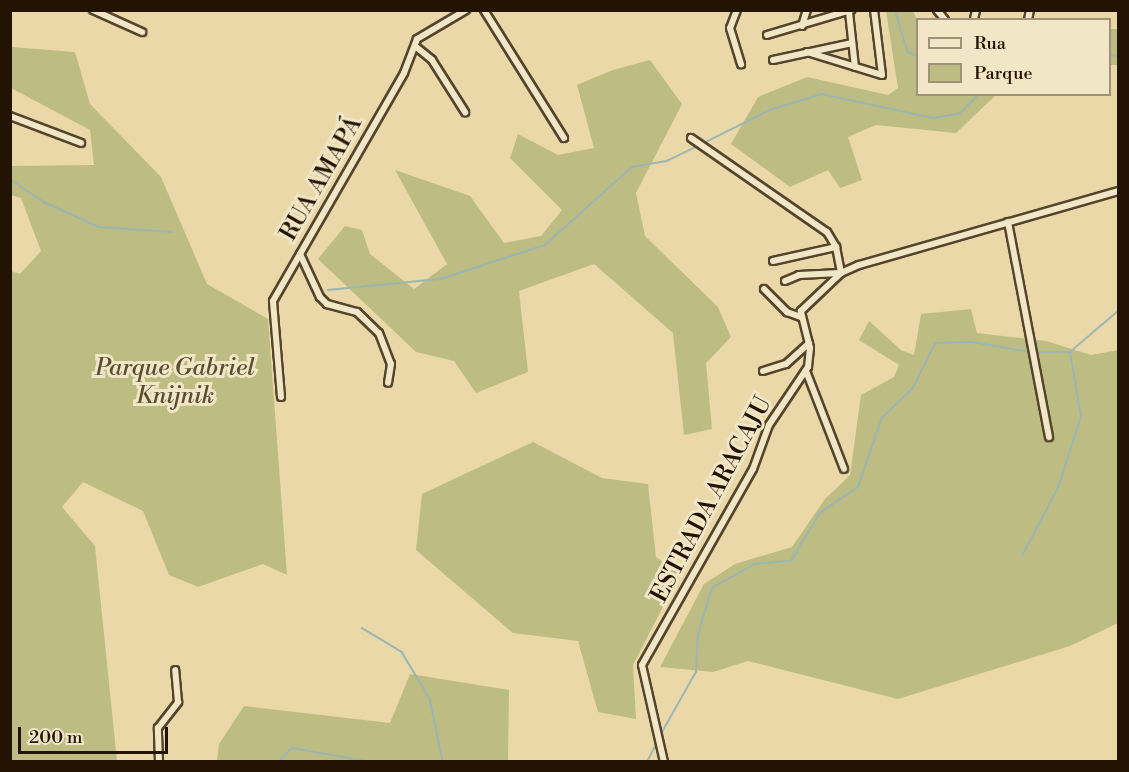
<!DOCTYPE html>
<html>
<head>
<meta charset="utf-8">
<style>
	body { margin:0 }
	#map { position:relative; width:1129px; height:772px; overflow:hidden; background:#ead8a8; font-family:"Libre Bodoni",serif }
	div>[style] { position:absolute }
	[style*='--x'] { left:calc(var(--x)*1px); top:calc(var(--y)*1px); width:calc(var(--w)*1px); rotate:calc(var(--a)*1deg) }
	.green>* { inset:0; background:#bdbd83; transform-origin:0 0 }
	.stream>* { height:1.5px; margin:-0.75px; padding:0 0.75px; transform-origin:0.75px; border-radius:0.75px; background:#9cb7b3 }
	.roads { filter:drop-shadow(2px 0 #55442c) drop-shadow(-2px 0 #55442c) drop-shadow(0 2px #55442c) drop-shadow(0 -2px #55442c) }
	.minor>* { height:6px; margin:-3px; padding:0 3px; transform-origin:3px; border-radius:3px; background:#f1e6c6 }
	span { translate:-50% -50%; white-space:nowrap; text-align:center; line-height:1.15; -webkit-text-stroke:6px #f1e6c6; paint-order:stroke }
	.street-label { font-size:24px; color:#231303 }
	.park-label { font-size:24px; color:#594e30; font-style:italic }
	.frame { position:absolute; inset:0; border:12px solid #231303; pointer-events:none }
	.legend { position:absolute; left:916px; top:18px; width:195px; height:78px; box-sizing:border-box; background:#f1e6c6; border:2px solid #9f9278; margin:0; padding:8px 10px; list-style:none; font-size:18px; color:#231303 }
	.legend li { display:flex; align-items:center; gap:12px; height:30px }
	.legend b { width:30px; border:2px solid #9f9278 }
	.scale { position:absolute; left:18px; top:727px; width:150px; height:27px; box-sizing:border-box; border:3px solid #231303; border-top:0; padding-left:8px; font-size:18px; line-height:21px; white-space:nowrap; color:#231303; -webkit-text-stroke:4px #f1e6c6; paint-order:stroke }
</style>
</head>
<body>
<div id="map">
	<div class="green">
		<div style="clip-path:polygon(886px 11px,913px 11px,917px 20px,918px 94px,996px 95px,956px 133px,876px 125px,848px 137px,862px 180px,840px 188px,828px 170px,790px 187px,731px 144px,758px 97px,807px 77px,888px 95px,898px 88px)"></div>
		<div style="left:1118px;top:29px;width:36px;height:9px;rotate:90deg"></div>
		<div style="clip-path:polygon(11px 47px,75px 52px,90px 104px,161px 177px,207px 284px,268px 319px,287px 575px,263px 564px,198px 587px,169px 575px,143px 511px,83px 482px,62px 507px,95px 546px,117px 761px,11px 761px,11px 271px,20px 274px,41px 251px,21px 198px,11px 195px,11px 166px,94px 165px,90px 130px,11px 88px)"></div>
		<div style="clip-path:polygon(650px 60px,682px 104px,636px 193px,645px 236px,718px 307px,731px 337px,706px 363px,712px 429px,684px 435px,673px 333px,594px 264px,519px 291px,528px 372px,476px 393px,454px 361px,416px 352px,318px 259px,345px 226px,362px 230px,370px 254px,414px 289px,447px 264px,395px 170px,470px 196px,504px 243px,541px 236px,562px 210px,510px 158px,518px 134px,558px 155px,594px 148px,577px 85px,613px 70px)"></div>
		<div style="clip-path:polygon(971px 309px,977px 333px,1046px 341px,1091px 355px,1118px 350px,1118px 623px,1070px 646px,898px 699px,748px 661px,713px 672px,660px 667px,704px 584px,735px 564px,792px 547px,825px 499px,850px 475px,861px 395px,894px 377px,899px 365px,859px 340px,869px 321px,901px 350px,914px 355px,921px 314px)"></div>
		<div style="clip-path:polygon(533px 442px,602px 478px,648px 484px,656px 557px,680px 574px,633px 665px,636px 719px,598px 712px,578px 641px,513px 633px,416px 550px,422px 494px)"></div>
		<div style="clip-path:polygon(410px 674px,509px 690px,508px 761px,217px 761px,219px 744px,244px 706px,390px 723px)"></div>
	</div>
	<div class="stream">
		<div style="--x:895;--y:10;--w:44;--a:72.8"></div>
		<div style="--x:908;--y:52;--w:11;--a:22"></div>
		<div style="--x:1110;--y:55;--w:8;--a:7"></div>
		<div style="--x:702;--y:144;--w:76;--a:-26.6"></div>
		<div style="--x:770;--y:110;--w:54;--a:-17.1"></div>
		<div style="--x:822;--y:94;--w:114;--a:12.2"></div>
		<div style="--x:933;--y:118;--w:26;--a:-9"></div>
		<div style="--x:959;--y:114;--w:28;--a:-45"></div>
		<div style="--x:10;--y:179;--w:41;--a:34.1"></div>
		<div style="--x:44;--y:202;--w:60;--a:24.4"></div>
		<div style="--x:99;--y:227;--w:73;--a:3.9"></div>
		<div style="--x:328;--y:290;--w:114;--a:-5.6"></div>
		<div style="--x:441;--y:279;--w:109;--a:-18.1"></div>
		<div style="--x:545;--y:245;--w:117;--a:-41.9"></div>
		<div style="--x:632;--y:167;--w:36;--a:-10"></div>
		<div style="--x:667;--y:161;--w:34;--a:-26"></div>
		<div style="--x:1035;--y:352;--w:35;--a:0"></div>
		<div style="--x:1070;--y:352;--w:63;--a:-40.5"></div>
		<div style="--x:1022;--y:556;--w:77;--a:-62.1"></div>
		<div style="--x:1058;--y:488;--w:75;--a:-72.1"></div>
		<div style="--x:1081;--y:417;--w:66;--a:-99.6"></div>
		<div style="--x:362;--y:628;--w:47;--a:31"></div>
		<div style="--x:402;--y:652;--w:55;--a:59.2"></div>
		<div style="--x:430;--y:699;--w:64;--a:78.3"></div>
		<div style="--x:661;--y:734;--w:71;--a:-60.6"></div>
		<div style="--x:696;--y:672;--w:37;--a:-87"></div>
		<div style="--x:698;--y:635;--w:49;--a:-73.4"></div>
		<div style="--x:712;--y:588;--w:49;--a:-29.2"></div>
		<div style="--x:755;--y:564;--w:36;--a:-5"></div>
		<div style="--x:791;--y:561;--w:56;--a:-58.9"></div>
		<div style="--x:820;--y:513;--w:46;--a:-34.4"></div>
		<div style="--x:858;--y:487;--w:73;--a:-70.8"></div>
		<div style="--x:882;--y:418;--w:43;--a:-44.1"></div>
		<div style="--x:913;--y:388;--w:50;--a:-63.9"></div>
		<div style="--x:935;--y:343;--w:37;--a:-2"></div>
		<div style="--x:972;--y:342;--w:59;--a:9.8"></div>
		<div style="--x:278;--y:762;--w:20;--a:-45"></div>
		<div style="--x:292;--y:748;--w:81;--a:9.9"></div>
		<div style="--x:647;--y:762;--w:20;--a:-63"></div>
	</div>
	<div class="roads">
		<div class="minor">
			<div style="--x:93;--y:10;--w:54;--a:24.2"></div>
			<div style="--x:484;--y:10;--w:151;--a:58"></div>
			<div style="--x:737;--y:10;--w:19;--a:111"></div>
			<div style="--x:730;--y:28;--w:38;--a:73"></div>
			<div style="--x:937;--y:10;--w:13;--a:51"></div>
			<div style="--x:849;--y:12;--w:55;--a:83.8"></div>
			<div style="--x:974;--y:19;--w:9;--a:-77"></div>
			<div style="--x:1028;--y:20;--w:10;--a:-79"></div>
			<div style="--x:802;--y:26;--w:17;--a:-73"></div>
			<div style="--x:767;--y:35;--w:88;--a:-16.6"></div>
			<div style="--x:415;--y:46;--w:22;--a:39"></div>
			<div style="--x:432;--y:60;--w:62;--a:57.6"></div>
			<div style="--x:807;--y:52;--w:78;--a:17"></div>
			<div style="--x:882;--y:75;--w:65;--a:-97"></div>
			<div style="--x:773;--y:60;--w:81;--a:-12.1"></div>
			<div style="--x:10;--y:116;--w:76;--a:20.8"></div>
			<div style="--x:691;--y:138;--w:165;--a:34.7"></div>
			<div style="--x:827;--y:232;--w:17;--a:59"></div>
			<div style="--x:836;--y:247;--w:26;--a:79"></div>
			<div style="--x:1008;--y:222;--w:219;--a:79.2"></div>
			<div style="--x:300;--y:254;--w:47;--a:65.1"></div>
			<div style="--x:320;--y:297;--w:10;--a:45"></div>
			<div style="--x:327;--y:304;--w:31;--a:15"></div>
			<div style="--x:357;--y:312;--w:30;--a:44"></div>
			<div style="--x:379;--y:333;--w:33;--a:69"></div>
			<div style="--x:391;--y:364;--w:19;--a:99"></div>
			<div style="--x:773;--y:261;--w:65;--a:-12.5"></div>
			<div style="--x:785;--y:281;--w:15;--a:-23"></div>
			<div style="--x:799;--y:275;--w:41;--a:-2.8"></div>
			<div style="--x:764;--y:289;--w:33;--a:45"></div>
			<div style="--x:787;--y:312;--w:15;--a:20"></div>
			<div style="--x:763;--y:371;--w:24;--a:-17"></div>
			<div style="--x:786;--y:364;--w:31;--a:-42"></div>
			<div style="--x:806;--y:371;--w:105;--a:68.8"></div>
			<div style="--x:281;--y:397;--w:96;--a:-94.8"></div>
			<div style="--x:273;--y:301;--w:263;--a:-60.1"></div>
			<div style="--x:404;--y:73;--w:36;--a:-69"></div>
			<div style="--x:417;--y:39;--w:57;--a:-30.6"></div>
			<div style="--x:159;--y:762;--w:34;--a:-92"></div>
			<div style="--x:158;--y:728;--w:33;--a:-52"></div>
			<div style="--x:178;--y:702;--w:32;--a:-95"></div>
			<div style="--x:664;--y:762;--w:99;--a:-102.8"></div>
			<div style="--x:642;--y:665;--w:225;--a:-60.5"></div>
			<div style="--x:753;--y:469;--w:47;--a:-70"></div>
			<div style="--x:769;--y:425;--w:70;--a:-56.1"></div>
			<div style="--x:808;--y:367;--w:19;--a:-84"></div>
			<div style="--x:810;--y:348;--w:38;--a:-104"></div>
			<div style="--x:801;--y:311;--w:55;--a:-43.5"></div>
			<div style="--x:841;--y:273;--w:20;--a:-24"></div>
			<div style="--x:859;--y:265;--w:269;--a:-15.9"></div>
		</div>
	</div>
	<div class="street-label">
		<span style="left:322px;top:179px;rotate:-60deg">RUA AMAPÁ</span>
		<span style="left:712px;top:500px;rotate:-62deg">ESTRADA ARACAJU</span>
	</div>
	<div class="park-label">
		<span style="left:175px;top:383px">Parque Gabriel<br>Knijnik</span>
	</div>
	<div class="frame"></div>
	<ul class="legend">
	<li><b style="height:8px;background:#f1e6c6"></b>Rua</li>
	<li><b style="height:16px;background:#bdbd83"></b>Parque</li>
	</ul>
	<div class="scale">200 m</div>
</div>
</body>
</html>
